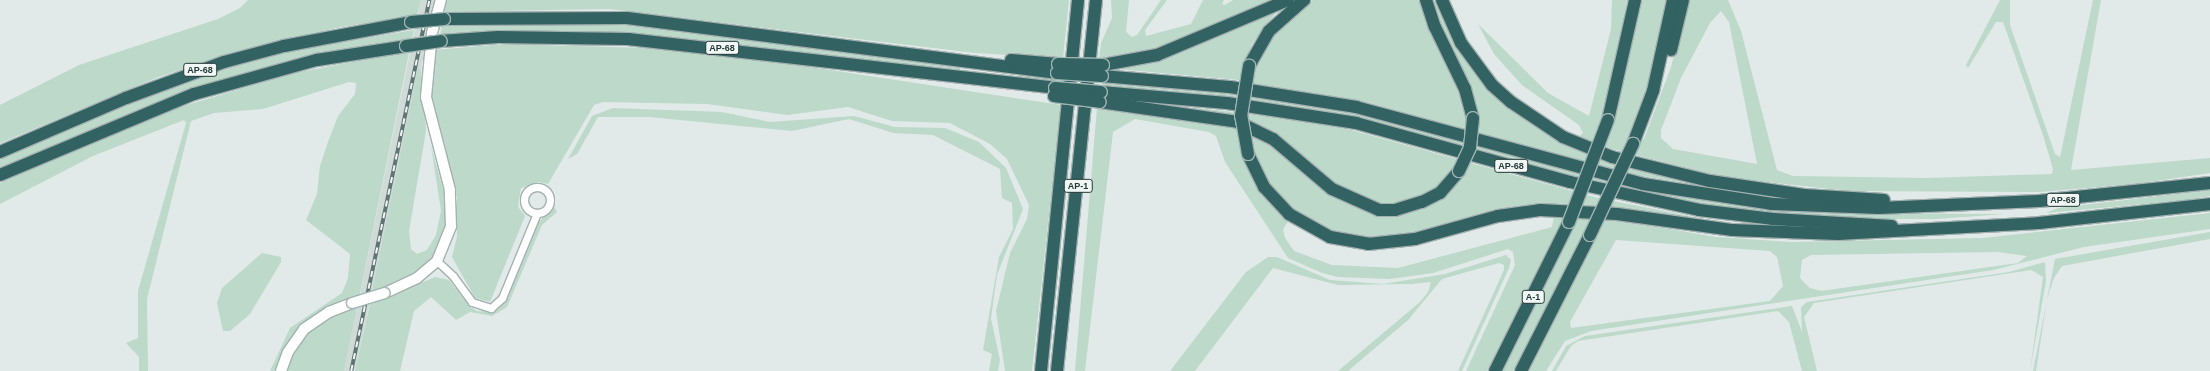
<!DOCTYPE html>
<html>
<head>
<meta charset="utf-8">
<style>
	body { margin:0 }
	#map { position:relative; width:2210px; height:371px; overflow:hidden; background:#e1eae8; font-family:Arial,sans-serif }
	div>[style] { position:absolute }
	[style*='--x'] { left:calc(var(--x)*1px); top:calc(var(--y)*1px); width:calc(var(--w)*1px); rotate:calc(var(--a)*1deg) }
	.built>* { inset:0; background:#d0dad7 }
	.green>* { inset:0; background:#bcd9ca }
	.roads { filter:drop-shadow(1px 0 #a4b1b0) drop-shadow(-1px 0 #a4b1b0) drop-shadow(0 1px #a4b1b0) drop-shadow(0 -1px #a4b1b0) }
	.street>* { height:7px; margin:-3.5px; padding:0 3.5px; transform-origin:3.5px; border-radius:3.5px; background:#fff }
	.street>.ring { margin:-3.5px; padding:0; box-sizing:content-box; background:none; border:7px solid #fff; border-radius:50% }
	.secondary>* { height:10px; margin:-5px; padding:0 5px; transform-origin:5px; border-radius:5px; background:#fff }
	.highway>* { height:12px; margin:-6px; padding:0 6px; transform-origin:6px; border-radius:6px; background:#326262 }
	.rail>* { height:3.5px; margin-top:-1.75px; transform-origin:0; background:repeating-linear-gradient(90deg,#f1f7f5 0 6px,#5e7573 0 12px); box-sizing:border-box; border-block:1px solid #5e7573 }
	.bridges { filter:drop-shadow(1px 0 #a1b5b2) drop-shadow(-1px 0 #a1b5b2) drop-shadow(0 1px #a1b5b2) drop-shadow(0 -1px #a1b5b2) }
	.secondary-bridge>* { height:10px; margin:-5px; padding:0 5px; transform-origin:5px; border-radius:5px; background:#fff }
	.highway-bridge>* { height:12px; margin:-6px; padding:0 6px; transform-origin:6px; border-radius:6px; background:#326262 }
	span { translate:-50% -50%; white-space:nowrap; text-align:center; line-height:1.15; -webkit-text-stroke:3px #f1f7f5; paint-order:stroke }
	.shield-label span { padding:1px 3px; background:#f1f7f5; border:1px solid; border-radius:3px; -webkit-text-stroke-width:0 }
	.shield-label { font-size:9px; color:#233938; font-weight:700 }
</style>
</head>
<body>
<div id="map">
	<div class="built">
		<div style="clip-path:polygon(421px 0,436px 0,355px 371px,344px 371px)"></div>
	</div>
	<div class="green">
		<div style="clip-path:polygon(248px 0,421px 0,417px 15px,336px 28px,215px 58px,156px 78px,0 143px,0 105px,79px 65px,218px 19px,240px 8px)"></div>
		<div style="clip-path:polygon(447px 0,1069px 0,1063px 58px,975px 53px,609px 9px,442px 12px)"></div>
		<div style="clip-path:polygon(1111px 0,1129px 0,1126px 32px,1132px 37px,1137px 35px,1161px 0,1167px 0,1145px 30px,1146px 36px,1191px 24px,1203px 0,1224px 0,1222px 4px,1225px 5px,1233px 0,1275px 0,1171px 44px,1144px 53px,1099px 59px,1101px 43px,1112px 18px)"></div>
		<div style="clip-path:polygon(1313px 0,1423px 0,1467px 104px,1468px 131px,1370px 103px,1250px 83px,1267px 43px,1290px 16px)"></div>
		<div style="clip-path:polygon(1433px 0,1437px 0,1459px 51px,1495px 94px,1520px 115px,1645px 170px,1743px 192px,1641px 176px,1477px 133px,1474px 97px,1448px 43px)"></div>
		<div style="clip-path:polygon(evenodd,1612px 0,1627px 0,1615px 70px,1601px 120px,1612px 124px,1641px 0,1668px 0,1649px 83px,1631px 135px,1644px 139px,1671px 67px,1688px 0,1728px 0,1741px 31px,1777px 170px,1793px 176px,1926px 178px,2052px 174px,2053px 169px,2043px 135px,2003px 22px,1996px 22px,1968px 68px,1966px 65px,2000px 0,2010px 0,2010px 25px,2055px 154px,2060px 157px,2093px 0,2101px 0,2071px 170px,2210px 158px,2210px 173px,2135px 184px,2039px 192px,1849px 191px,1722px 177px,1613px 149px,1579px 137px,1583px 133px,1579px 125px,1522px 85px,1494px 54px,1478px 24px,1548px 93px,1589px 116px,1611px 29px,1612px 0,1721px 11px,1729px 22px,1757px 164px,1673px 149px,1661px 138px,1661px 130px,1681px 78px,1710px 23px,1721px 11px)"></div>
		<div style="clip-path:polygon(1277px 11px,1252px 44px,1239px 80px,1118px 69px,1205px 41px)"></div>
		<div style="clip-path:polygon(508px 20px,626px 23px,960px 68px,960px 72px,653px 36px,558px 31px,440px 36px,442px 25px)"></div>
		<div style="clip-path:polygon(414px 30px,412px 39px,315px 56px,200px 86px,0 169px,0 158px,193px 77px,286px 51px)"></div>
		<div style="clip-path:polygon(506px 44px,645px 48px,764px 60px,1061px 105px,1032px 371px,1005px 371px,996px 311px,1010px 253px,1027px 219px,1029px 205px,1007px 159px,990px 144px,950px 123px,892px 121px,848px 107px,787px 115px,707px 104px,603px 102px,594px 105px,548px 184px,539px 182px,521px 188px,518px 207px,525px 216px,490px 302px,475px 298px,452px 257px,457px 237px,457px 198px,439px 138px,429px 89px,433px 50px)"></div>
		<div style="clip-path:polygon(397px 53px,409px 53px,344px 371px,283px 371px,298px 341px,326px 316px,352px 308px,353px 297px,316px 313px,301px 326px,276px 371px,270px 371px,290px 328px,342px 293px,348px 278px,350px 254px,306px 220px,317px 194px,320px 166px,328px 142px,338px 116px,355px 94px,356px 83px,349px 82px,263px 109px,214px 113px,191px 121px,147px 299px,148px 371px,139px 371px,139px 357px,126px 343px,138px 338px,138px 291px,186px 123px,184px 120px,93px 156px,0 204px,0 183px,164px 112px,290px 74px)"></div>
		<div style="clip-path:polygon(418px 69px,421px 70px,426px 131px,409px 231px,411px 249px,417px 254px,427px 250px,436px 235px,441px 211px,431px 146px,448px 207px,446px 230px,429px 264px,410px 278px,372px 292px)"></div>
		<div style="clip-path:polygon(1024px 75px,1057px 78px,1056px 84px,1016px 78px)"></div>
		<div style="clip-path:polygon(1102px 82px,1229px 92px,1355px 112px,1603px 180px,1691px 198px,1839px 213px,2005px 214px,1936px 219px,1835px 219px,1721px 208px,1557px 174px,1346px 116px,1166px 90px,1102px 88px)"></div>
		<div style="clip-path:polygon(evenodd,1169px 105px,1288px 118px,1351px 130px,1598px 198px,1730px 224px,1618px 208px,1564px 204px,1530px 206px,1489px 214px,1396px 238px,1353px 238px,1317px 227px,1296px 213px,1267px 184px,1252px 147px,1239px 146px,1260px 191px,1288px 222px,1283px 229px,1285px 238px,1294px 251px,1332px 265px,1398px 268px,1552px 227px,1554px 216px,1623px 221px,1716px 237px,1791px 242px,1983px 238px,2210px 213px,2210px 229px,2084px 247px,1993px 270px,1591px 331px,1565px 341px,1546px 371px,1529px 371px,1598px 235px,1584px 234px,1515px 371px,1502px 371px,1568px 237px,1556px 233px,1487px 371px,1466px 371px,1515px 265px,1513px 252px,1508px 249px,1433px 273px,1390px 279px,1338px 277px,1322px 273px,1288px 258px,1225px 162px,1216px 136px,1209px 132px,1135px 119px,1113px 132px,1085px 371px,1075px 371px,1097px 108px,1231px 125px,1275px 146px,1339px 200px,1371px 213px,1411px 212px,1432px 203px,1456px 184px,1463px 173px,1456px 170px,1448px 180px,1419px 200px,1382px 205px,1366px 202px,1334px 185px,1286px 143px,1251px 123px,1169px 105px,1616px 240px,1770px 251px,1777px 257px,1783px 286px,1770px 301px,1571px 328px,1570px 322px,1616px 240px,1169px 105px,1997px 252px,2027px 256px,2018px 263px,1821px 291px,1810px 288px,1800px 278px,1802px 260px,1811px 255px,1997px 252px)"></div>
		<div style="clip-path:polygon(613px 108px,722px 112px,770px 122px,854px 116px,895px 127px,945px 128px,979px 142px,1006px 168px,1023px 209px,997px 275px,991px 319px,1000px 360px,998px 371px,989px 371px,992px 354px,983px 350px,999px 257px,1013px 229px,1012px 203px,1002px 198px,1000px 169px,933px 135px,893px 133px,849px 119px,792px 131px,649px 117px,598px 117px,577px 154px,568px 159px,592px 116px)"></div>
		<div style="clip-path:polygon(2210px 190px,2210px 196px,2187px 200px,2046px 213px,2058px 208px)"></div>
		<div style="clip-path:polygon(554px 206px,557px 212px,542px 225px,507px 307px,492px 316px,470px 312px,456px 320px,431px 297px,414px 311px,400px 371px,355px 371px,370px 304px,435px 277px,449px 280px,470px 307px,477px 311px,494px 312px,500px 308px,539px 222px)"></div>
		<div style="clip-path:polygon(2210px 232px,2210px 239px,2062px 266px,2054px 278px,2047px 299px,2036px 371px,2033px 371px,2055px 259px)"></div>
		<div style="clip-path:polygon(262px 253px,281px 257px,281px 262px,250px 314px,230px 331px,223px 331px,217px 303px,222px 288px)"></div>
		<div style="clip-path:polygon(1506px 255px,1511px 260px,1509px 268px,1462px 371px,1458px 371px,1504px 270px,1504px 265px,1499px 263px,1442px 279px,1408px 320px,1348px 371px,1338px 371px,1420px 302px,1428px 292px,1431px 282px,1411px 284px,1338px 285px,1273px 268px,1195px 371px,1170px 371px,1246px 272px,1268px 257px,1277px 257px,1330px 280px,1383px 284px,1445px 274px)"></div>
		<div style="clip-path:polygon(2045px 262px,2046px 281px,2030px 371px,2043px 277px,2031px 270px,1814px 303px,1804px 317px,1817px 371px,1802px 371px,1789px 322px,1778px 311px,1578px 341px,1571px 346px,1556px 371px,1552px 371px,1566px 346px,1585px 336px,1792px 306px,1802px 332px,1801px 307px,1807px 302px,2009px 272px)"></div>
	</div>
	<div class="roads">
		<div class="street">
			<div class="ring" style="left:524px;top:187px;width:19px;height:19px"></div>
			<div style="--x:437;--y:261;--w:22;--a:43"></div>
			<div style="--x:453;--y:276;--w:32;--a:54"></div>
			<div style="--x:472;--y:302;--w:20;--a:18"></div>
			<div style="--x:491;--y:308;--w:15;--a:-42"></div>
			<div style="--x:502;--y:298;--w:92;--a:-67.6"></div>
		</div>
		<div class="secondary">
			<div style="--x:385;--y:293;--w:35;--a:-25"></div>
			<div style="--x:417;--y:278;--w:26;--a:-40"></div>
			<div style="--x:437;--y:261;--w:38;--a:-68"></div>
			<div style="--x:451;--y:226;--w:36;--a:-92"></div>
			<div style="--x:450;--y:190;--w:96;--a:-104.5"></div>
			<div style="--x:426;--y:97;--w:64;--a:-84.6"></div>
			<div style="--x:432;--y:33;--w:34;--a:-75"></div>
			<div style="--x:281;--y:371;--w:20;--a:-70"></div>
			<div style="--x:288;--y:352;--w:28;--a:-55"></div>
			<div style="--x:304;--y:329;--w:30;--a:-34"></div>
			<div style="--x:329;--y:312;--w:25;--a:-21"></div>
		</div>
		<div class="highway">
			<div style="--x:1426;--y:0;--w:28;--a:72"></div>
			<div style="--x:1435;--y:27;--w:69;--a:64.2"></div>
			<div style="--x:1465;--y:89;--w:30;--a:75"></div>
			<div style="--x:1442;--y:0;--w:47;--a:66.2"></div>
			<div style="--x:1461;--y:43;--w:52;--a:53.6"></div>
			<div style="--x:1492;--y:85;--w:25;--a:42"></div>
			<div style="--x:1511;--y:102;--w:63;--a:33.9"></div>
			<div style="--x:1563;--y:137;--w:53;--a:22.2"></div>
			<div style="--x:1612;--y:157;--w:101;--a:13.8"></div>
			<div style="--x:1710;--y:181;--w:95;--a:8.5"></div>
			<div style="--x:1804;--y:195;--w:80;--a:3.6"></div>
			<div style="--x:444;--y:19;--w:183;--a:-0.3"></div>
			<div style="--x:627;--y:18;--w:434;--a:7.3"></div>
			<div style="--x:441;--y:41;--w:57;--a:-4"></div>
			<div style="--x:498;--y:37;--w:130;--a:0.9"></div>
			<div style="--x:628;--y:39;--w:430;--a:6.5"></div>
			<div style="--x:1671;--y:50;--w:51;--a:-76.5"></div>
			<div style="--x:1011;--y:60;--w:47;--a:4.9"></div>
			<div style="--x:1103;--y:65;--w:55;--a:-10.5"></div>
			<div style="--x:1157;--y:55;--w:142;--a:-22.8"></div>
			<div style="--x:1249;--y:66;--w:40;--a:-60.3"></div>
			<div style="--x:1269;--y:31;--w:47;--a:-41.5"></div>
			<div style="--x:1102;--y:76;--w:128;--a:4.9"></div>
			<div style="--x:1230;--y:87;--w:128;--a:9"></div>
			<div style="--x:1356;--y:107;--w:297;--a:15"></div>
			<div style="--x:1643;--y:184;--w:131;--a:8.8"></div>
			<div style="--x:1772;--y:204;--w:107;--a:2.1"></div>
			<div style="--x:1879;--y:208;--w:160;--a:-2.5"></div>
			<div style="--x:2039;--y:201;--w:172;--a:-6"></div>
			<div style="--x:1101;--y:92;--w:126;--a:5"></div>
			<div style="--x:1227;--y:103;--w:131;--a:8.8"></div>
			<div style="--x:1356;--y:123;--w:222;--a:15.4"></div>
			<div style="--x:1570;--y:182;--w:132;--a:12.2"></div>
			<div style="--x:1699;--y:210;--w:75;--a:6.9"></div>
			<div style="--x:1773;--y:219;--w:119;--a:3.4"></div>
			<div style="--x:1100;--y:102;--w:139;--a:8.2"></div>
			<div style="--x:1238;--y:122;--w:39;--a:26"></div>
			<div style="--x:1273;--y:139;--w:77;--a:40.3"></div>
			<div style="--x:1332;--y:189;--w:51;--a:24.1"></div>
			<div style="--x:1379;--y:210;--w:16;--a:0"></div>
			<div style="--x:1395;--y:210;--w:28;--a:-17"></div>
			<div style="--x:1422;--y:202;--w:20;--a:-27"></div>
			<div style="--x:1440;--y:193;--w:29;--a:-49"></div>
			<div style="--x:1608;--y:120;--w:123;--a:-77.3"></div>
			<div style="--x:1633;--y:144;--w:57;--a:-69.3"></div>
			<div style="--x:1653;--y:91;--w:93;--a:-77.6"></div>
			<div style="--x:0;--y:152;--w:137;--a:-23.2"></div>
			<div style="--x:126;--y:98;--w:104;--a:-20.2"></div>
			<div style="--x:224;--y:62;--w:62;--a:-14.9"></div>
			<div style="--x:284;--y:46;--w:129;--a:-10.7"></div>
			<div style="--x:1248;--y:154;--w:37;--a:64"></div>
			<div style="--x:1264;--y:187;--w:37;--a:47"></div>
			<div style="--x:1289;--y:214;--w:47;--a:29.3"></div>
			<div style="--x:1330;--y:237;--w:39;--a:10"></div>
			<div style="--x:1368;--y:244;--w:47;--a:-6.1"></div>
			<div style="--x:1415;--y:239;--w:86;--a:-15.5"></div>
			<div style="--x:1498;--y:216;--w:42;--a:-8.1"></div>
			<div style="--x:1540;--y:210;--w:77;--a:3"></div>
			<div style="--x:1617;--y:214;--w:117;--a:7.9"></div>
			<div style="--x:1733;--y:230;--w:105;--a:2.2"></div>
			<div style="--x:1838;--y:234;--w:201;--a:-3.1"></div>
			<div style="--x:2039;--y:223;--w:172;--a:-6.3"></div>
			<div style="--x:0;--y:175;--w:210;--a:-22.7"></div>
			<div style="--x:194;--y:94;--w:128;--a:-15.5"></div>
			<div style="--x:317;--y:60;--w:90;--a:-8.9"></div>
			<div style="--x:1041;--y:371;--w:373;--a:-84.3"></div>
			<div style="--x:1057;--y:371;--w:373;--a:-84"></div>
			<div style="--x:1495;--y:371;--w:166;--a:-63.6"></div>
			<div style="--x:1521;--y:371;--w:153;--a:-63.1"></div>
		</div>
	</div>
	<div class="rail">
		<div style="--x:351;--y:371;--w:379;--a:-78.1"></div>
	</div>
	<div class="bridges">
		<div class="secondary-bridge">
			<div style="--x:352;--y:303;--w:34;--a:-17"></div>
		</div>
		<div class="highway-bridge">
			<div style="--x:411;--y:22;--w:33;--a:-5"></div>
			<div style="--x:406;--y:46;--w:35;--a:-8"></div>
			<div style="--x:1058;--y:64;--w:45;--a:1.3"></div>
			<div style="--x:1057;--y:73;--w:45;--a:3.8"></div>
			<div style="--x:1055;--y:88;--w:46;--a:5"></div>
			<div style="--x:1054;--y:96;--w:46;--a:7.4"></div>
			<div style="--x:1248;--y:154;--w:39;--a:-100"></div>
			<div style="--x:1241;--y:116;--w:51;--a:-80.9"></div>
			<div style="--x:1459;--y:171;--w:26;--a:-65"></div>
			<div style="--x:1470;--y:147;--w:29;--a:-84"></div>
			<div style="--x:1569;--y:222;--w:109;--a:-69.1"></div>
			<div style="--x:1590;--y:235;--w:101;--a:-64.7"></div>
		</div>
	</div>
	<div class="shield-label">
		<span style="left:722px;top:48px">AP-68</span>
		<span style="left:200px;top:70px">AP-68</span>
		<span style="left:1511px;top:166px">AP-68</span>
		<span style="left:1078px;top:186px">AP-1</span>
		<span style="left:2063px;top:200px">AP-68</span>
		<span style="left:1533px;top:297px">A-1</span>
	</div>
</div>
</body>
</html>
